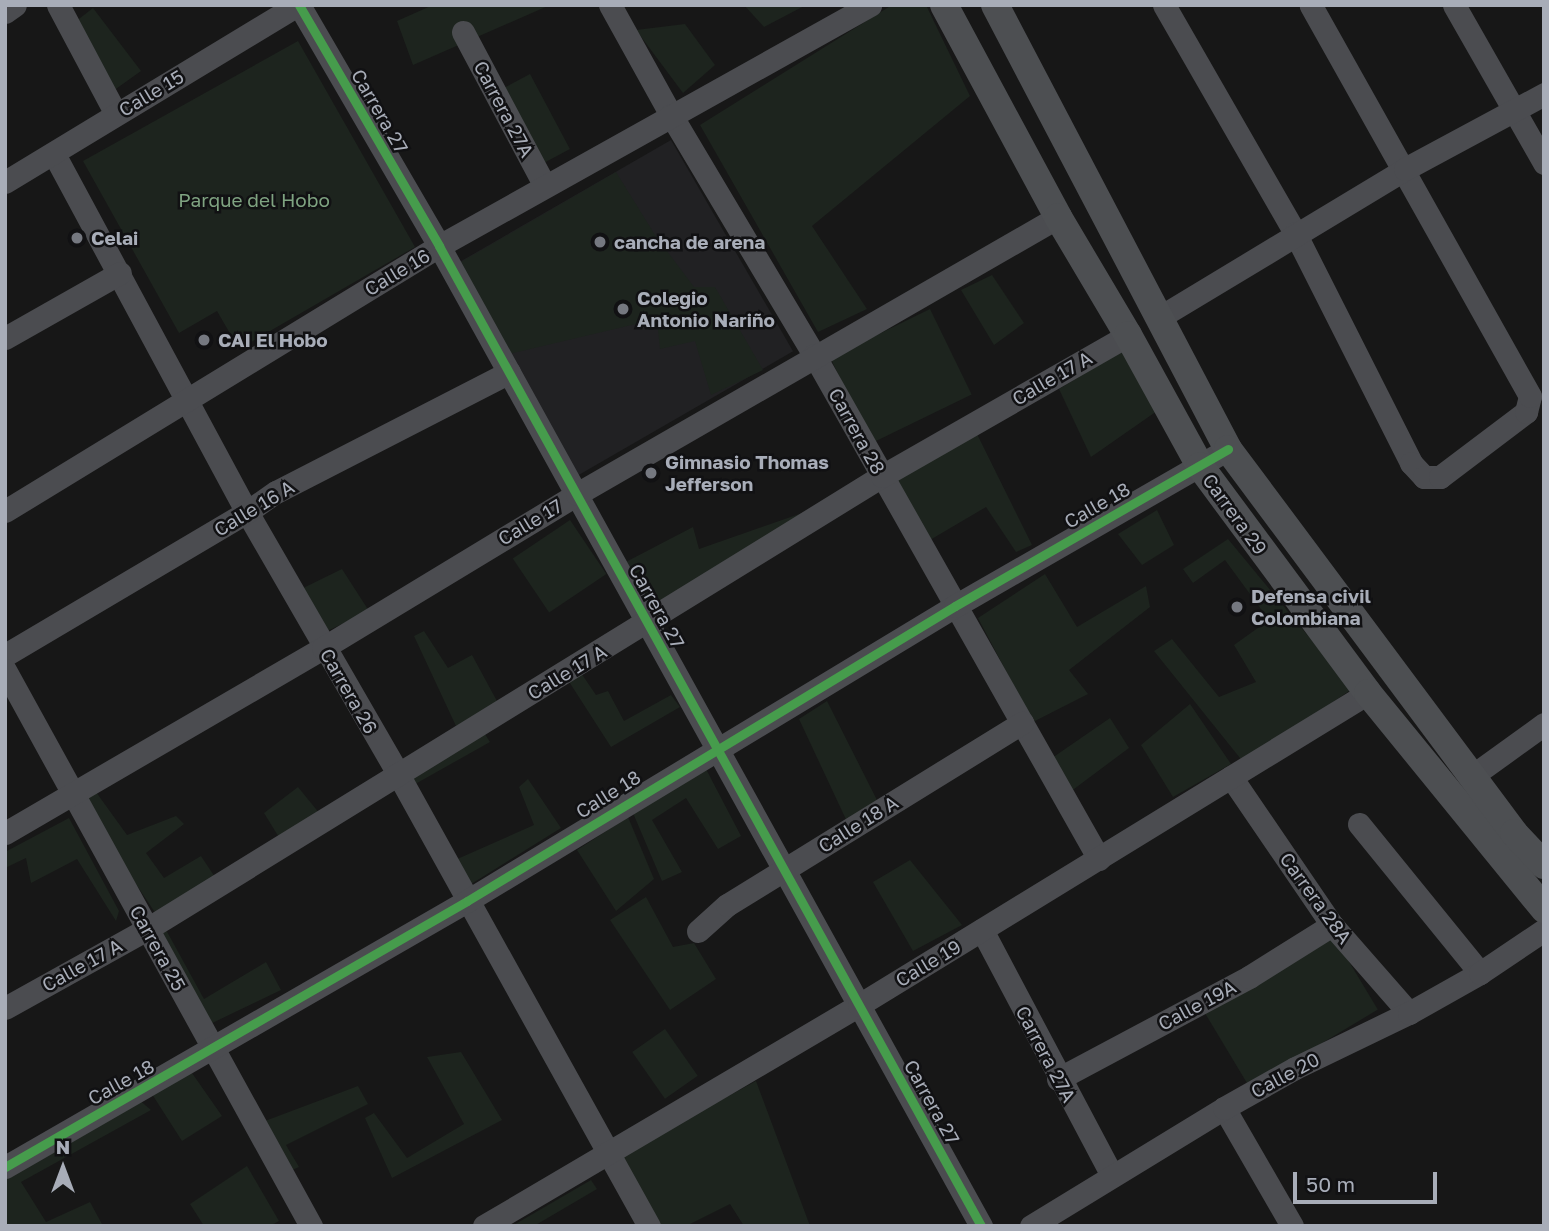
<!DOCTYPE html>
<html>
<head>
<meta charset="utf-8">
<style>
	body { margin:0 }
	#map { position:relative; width:1549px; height:1231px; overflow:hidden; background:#171717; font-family:"Golos Text",sans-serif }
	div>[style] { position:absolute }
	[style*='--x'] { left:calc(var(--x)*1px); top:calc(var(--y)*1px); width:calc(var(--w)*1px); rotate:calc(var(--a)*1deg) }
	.built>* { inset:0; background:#212123; transform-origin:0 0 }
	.green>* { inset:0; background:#1d241e; transform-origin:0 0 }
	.minor>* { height:23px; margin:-11.5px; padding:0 11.5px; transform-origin:11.5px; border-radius:11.5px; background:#4b4c50 }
	.major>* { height:28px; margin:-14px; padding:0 14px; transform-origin:14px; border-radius:14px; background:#4d4f52 }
	.cycleway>* { height:9px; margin:-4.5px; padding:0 4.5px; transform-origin:4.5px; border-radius:4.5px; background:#469c4c }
	.dots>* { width:19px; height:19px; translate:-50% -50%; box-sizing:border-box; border:4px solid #111113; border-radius:50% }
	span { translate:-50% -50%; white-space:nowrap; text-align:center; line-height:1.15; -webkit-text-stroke:5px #111113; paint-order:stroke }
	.street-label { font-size:19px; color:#a8adb8 }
	.park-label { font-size:19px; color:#7fa381 }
	.poi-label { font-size:19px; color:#a8adb8; font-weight:700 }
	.left { translate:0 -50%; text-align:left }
	.frame { position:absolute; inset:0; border:7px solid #a8adb8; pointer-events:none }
	.north { position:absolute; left:28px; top:1133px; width:70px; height:70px; -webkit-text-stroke:5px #111113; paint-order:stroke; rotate:0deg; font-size:19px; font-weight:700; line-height:28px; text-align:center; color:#a8adb8 }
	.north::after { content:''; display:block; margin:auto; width:24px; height:32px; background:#a8adb8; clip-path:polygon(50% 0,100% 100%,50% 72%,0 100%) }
	.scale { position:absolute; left:1293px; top:1172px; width:144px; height:32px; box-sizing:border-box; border:4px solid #a8adb8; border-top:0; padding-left:9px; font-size:21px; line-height:24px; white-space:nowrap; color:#a8adb8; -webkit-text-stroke:5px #111113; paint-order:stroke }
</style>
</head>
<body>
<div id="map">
	<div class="built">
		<div style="left:671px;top:140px;width:244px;height:251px;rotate:60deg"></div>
	</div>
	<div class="green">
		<div style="clip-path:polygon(433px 5px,550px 5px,413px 65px,397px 21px)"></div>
		<div style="clip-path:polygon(744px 5px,806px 5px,764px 27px)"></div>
		<div style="clip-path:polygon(892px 5px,926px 5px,970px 96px,812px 226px,867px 309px,818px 332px,700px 125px)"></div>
		<div style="clip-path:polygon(93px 8px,141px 71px,113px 91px,75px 22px)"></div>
		<div style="clip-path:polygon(685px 24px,715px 65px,683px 93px,636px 30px)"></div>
		<div style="clip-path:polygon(298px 41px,415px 247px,239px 349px,217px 311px,179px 333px,83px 161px)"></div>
		<div style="left:530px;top:74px;width:85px;height:38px;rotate:62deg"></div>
		<div style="clip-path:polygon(616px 172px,655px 235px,694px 287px,715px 287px,763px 370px,711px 395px,695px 341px,660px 349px,657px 319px,505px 355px,454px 266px)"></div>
		<div style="clip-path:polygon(992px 275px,1024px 323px,994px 345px,961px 290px)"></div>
		<div style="left:930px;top:309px;width:95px;height:111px;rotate:64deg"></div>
		<div style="clip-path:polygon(1124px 350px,1157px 411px,1091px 457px,1059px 389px)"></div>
		<div style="clip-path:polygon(974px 428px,1032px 545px,1016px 552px,986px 507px,930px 540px,891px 473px)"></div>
		<div style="clip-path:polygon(1157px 510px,1174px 545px,1142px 565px,1118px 534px)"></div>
		<div style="clip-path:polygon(808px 511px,648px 610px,620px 565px,693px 527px,699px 549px)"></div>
		<div style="left:570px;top:520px;width:65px;height:69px;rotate:56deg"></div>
		<div style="clip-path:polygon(1228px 539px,1352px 689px,1244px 763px,1154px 651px,1172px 639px,1219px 697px,1256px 682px,1234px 645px,1269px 620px,1225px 560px,1193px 583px,1183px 569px)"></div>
		<div style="clip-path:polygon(342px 569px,369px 611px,319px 635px,295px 592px)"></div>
		<div style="clip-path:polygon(1045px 574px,1077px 627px,1146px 586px,1150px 607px,1069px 670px,1088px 694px,1033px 722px,978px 618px)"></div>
		<div style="clip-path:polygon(424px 631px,448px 668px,472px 655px,498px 703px,456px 726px,414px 636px)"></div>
		<div style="clip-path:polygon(579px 670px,596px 695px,608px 691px,624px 721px,671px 695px,680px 707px,611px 747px,566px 677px)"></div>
		<div style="clip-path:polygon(827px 701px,880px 806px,850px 828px,799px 719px)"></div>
		<div style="clip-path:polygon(1190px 704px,1231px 764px,1173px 797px,1141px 745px)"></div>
		<div style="clip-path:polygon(1110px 718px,1129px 748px,1070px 792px,1052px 758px)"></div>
		<div style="clip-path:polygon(481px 728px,490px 742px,410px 787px,455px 860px,534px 825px,519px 787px,528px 779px,561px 828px,460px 891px,395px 782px)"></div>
		<div style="clip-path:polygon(706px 769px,741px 836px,718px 849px,686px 798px,652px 820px,682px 872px,662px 881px,633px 813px)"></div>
		<div style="clip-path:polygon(298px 787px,320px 814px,280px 839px,264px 813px)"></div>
		<div style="clip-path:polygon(96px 792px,127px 835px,176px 816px,184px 824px,146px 853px,164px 878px,201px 856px,215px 877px,156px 914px,79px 799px)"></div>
		<div style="clip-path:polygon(628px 817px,654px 879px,616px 911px,577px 850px)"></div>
		<div style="clip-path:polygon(69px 818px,119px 911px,116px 921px,77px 859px,31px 883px,26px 858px,5px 868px,5px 852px)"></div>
		<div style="clip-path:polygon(910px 860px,962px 925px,913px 951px,873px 882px)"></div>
		<div style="clip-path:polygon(646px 897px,673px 947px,694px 943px,716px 979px,670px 1010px,610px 920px)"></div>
		<div style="clip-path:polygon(165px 928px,204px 999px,266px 962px,281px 990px,206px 1026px,153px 932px)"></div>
		<div style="left:1333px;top:935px;width:87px;height:150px;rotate:59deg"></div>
		<div style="left:665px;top:1029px;width:57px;height:40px;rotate:55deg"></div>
		<div style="clip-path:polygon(461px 1052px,502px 1120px,392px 1178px,365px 1118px,374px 1113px,407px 1158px,464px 1124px,427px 1057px)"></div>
		<div style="clip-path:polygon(192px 1073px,222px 1116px,182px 1141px,150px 1091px)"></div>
		<div style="clip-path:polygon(756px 1081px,810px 1226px,744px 1226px,730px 1204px,686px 1226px,657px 1226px,617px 1157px)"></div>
		<div style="clip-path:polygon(358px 1086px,368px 1104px,286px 1145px,299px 1167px,292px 1170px,265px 1121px)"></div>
		<div style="clip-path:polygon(138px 1099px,151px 1110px,21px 1182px,46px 1222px,90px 1202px,103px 1226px,5px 1226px,5px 1176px)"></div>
		<div style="clip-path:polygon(247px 1166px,279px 1221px,270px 1226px,204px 1226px,190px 1204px)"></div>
		<div style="clip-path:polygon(591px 1180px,597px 1189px,534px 1226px,512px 1226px)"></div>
	</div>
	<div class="minor">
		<div style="--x:58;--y:5;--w:123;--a:62"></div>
		<div style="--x:299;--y:5;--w:279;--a:59.8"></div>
		<div style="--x:439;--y:246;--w:1120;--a:61.05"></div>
		<div style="--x:610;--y:5;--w:126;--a:61"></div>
		<div style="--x:671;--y:115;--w:279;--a:59.2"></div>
		<div style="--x:814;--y:355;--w:579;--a:60.51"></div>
		<div style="--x:1164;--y:5;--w:263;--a:60.1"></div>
		<div style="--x:1295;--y:233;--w:258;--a:63.2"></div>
		<div style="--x:1411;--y:463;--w:19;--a:47"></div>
		<div style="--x:1424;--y:477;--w:16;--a:0"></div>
		<div style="--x:1440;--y:477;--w:108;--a:-37.1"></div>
		<div style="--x:1526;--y:412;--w:16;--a:-76"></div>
		<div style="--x:1530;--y:396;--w:448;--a:-119.3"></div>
		<div style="--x:1454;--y:5;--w:182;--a:60.3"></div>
		<div style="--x:5;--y:12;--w:12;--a:-35"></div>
		<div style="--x:463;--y:32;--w:174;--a:62"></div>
		<div style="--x:54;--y:154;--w:407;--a:61.7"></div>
		<div style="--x:247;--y:512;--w:302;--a:60"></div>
		<div style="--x:398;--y:774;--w:517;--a:60.96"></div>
		<div style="--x:5;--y:182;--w:341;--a:-31.2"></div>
		<div style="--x:1160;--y:317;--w:286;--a:-31.1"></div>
		<div style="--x:1405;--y:169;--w:158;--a:-28.3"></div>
		<div style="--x:5;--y:338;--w:132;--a:-29.5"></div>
		<div style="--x:5;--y:511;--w:509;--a:-31.41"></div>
		<div style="--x:439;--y:246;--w:494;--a:-29.2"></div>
		<div style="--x:5;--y:655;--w:281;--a:-30.6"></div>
		<div style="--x:247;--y:512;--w:35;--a:-35"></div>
		<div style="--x:276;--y:492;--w:262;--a:-27.2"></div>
		<div style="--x:5;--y:670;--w:635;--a:61.17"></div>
		<div style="--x:1472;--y:776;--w:89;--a:-35.8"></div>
		<div style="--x:1231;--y:777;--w:179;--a:55.7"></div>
		<div style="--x:1332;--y:925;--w:117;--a:48.8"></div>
		<div style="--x:1359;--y:824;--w:192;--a:50.9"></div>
		<div style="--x:5;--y:833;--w:368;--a:-30.2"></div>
		<div style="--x:323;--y:648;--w:297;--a:-31.2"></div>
		<div style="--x:577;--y:494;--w:555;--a:-29.94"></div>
		<div style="--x:982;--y:930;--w:278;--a:62.1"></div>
		<div style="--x:698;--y:931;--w:39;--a:-42"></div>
		<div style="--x:727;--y:905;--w:347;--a:-31.7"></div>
		<div style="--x:5;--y:1008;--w:162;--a:-29.1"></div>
		<div style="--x:147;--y:929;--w:863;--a:-31.65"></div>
		<div style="--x:882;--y:476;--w:284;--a:-29.8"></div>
		<div style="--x:1058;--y:1079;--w:217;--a:-28.1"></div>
		<div style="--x:1249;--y:977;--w:98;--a:-32.1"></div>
		<div style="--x:1224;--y:1108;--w:136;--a:60"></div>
		<div style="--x:5;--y:1167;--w:533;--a:-29.93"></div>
		<div style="--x:467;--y:901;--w:570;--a:-31.15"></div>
		<div style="--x:955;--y:606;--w:315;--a:-29.9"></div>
		<div style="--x:484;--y:1226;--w:435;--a:-30.5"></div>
		<div style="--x:859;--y:1005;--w:597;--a:-31.51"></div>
		<div style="--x:1031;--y:1226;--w:226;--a:-31.4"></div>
		<div style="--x:1224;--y:1108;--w:81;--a:-29.4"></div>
		<div style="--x:1295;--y:1068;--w:127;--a:-25.8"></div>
		<div style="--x:1409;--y:1013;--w:81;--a:-29.4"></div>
		<div style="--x:1480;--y:973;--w:77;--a:-33.9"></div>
	</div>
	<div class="major">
		<div style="--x:944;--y:5;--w:241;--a:61.7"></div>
		<div style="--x:1058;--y:217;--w:137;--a:59.3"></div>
		<div style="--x:1128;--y:335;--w:149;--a:61.2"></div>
		<div style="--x:1200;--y:466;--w:282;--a:53.5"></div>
		<div style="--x:1368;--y:693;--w:279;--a:50.8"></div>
		<div style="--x:995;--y:5;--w:501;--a:62.31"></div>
		<div style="--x:1228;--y:449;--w:479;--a:53.3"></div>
		<div style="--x:1514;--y:833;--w:44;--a:46.8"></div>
	</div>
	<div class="cycleway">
		<div style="--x:299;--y:5;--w:279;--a:59.8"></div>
		<div style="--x:439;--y:246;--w:1120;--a:61.05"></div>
		<div style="--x:5;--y:1167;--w:533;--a:-29.93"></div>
		<div style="--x:467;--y:901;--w:570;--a:-31.15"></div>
		<div style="--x:955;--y:606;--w:315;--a:-29.9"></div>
	</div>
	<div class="dots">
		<div style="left:77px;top:238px;background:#757880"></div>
		<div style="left:600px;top:242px;background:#757880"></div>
		<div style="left:623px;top:309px;background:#757880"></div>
		<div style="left:204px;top:340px;background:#757880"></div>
		<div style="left:651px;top:473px;background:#757880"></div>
		<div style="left:1237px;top:607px;background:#757880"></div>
	</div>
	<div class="street-label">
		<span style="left:151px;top:93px;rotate:-31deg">Calle 15</span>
		<span style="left:504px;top:109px;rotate:62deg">Carrera 27A</span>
		<span style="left:380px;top:111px;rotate:60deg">Carrera 27</span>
		<span style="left:397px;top:272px;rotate:-31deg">Calle 16</span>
		<span style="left:1052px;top:378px;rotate:-30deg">Calle 17 A</span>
		<span style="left:857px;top:431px;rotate:61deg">Carrera 28</span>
		<span style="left:1097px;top:505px;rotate:-30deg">Calle 18</span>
		<span style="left:254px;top:508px;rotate:-31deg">Calle 16 A</span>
		<span style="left:1235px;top:514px;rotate:54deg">Carrera 29</span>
		<span style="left:530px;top:522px;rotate:-31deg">Calle 17</span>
		<span style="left:657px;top:606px;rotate:61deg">Carrera 27</span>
		<span style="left:567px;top:672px;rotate:-31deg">Calle 17 A</span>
		<span style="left:349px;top:691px;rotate:60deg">Carrera 26</span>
		<span style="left:608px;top:794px;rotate:-32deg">Calle 18</span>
		<span style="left:858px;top:824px;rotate:-32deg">Calle 18 A</span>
		<span style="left:1316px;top:898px;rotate:54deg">Carrera 28A</span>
		<span style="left:158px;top:948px;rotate:61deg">Carrera 25</span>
		<span style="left:928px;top:963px;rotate:-31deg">Calle 19</span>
		<span style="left:82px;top:965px;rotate:-29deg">Calle 17 A</span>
		<span style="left:1197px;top:1005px;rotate:-28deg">Calle 19A</span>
		<span style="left:1046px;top:1054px;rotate:62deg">Carrera 27A</span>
		<span style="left:1285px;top:1075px;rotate:-28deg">Calle 20</span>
		<span style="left:121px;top:1082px;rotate:-29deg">Calle 18</span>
		<span style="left:932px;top:1102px;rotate:61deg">Carrera 27</span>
	</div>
	<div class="park-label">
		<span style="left:254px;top:200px">Parque del Hobo</span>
	</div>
	<div class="poi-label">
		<span class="left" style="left:91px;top:238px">Celai</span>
		<span class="left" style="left:614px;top:242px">cancha de arena</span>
		<span class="left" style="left:637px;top:309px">Colegio<br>Antonio Nariño</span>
		<span class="left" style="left:218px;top:340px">CAI El Hobo</span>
		<span class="left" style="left:665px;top:473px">Gimnasio Thomas<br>Jefferson</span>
		<span class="left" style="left:1251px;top:607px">Defensa civil<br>Colombiana</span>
	</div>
	<div class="frame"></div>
	<div class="north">N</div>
	<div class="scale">50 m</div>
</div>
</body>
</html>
